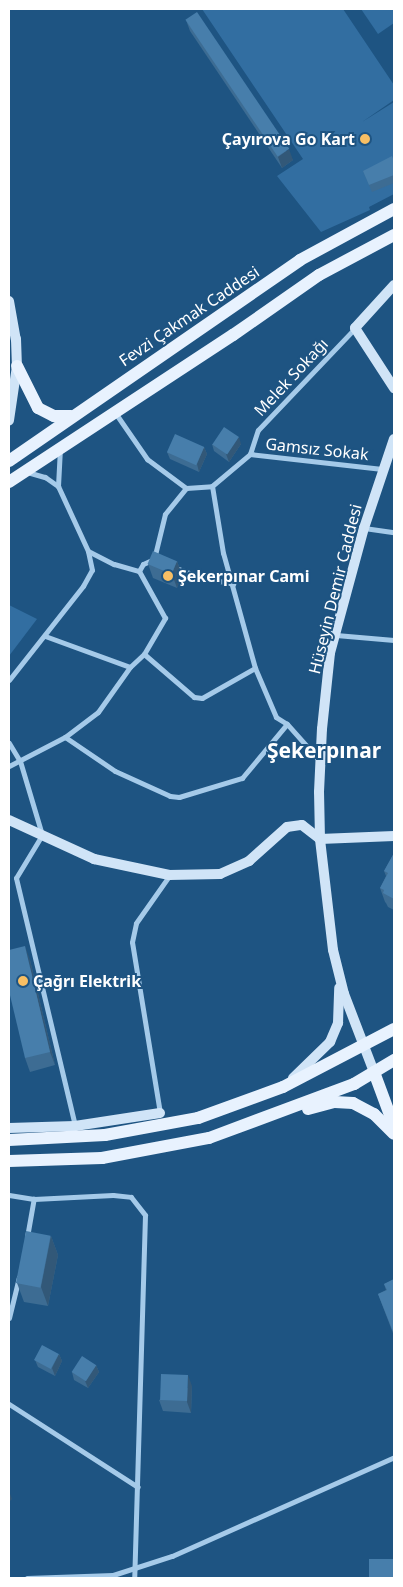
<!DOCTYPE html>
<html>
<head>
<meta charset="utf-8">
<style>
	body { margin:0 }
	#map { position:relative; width:403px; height:1587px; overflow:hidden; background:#1e5482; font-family:"Noto Sans",sans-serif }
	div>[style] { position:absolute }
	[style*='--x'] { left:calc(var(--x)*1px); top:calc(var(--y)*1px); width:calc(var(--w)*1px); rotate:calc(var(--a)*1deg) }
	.green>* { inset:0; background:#326ea1 }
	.street>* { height:5px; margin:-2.5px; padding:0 2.5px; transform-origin:2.5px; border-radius:2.5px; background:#a5cae9 }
	.secondary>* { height:10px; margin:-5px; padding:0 5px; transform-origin:5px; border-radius:5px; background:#d0e4f7 }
	.primary>* { height:12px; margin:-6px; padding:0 6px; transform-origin:6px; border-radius:6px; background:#e8f2fe }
	.wall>* { inset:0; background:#3d6c93 }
	.shaded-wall>* { inset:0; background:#325878 }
	.building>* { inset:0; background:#477eab; transform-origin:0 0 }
	.dots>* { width:14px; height:14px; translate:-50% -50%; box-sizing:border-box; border:2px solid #1e5482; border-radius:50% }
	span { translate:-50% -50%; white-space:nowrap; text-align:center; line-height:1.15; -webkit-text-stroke:4px #1e5482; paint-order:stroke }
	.poi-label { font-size:16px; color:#fff; font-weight:700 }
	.right { translate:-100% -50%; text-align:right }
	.left { translate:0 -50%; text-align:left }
	.street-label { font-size:16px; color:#fff }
	.district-label { font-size:21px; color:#fff; font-weight:700 }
	.frame { position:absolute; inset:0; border:10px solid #fff; pointer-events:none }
</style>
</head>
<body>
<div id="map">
	<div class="green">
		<div style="clip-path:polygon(202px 9px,343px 9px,394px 85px,394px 100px,362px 122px,394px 102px,394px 194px,369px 207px,370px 210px,321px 232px,277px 176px,303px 159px)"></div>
		<div style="clip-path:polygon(361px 9px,394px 9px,394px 23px,378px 34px)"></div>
		<div style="clip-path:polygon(9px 605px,37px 619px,9px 656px)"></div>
	</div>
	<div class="street">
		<div style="--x:116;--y:414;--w:55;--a:55.4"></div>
		<div style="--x:147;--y:459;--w:49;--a:36.6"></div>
		<div style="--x:186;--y:488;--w:26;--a:-4"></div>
		<div style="--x:250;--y:454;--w:133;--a:6.5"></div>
		<div style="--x:27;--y:472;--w:19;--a:16"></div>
		<div style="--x:45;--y:477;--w:16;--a:35"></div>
		<div style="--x:364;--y:528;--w:30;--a:8"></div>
		<div style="--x:88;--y:551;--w:29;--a:27"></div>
		<div style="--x:114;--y:564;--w:26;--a:16"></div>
		<div style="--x:176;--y:568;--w:27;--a:20"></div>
		<div style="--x:201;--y:577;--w:33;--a:12"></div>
		<div style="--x:139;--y:571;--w:8;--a:-60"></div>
		<div style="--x:143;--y:564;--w:12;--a:-24"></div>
		<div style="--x:154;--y:559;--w:46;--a:-76.3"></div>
		<div style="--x:165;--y:514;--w:33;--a:-51"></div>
		<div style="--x:336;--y:635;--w:58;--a:4.9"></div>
		<div style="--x:45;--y:636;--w:90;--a:20"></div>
		<div style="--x:144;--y:654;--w:66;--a:40.7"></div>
		<div style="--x:194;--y:697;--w:8;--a:7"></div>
		<div style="--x:202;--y:698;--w:61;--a:-29.5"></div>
		<div style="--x:9;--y:680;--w:120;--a:-51.8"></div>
		<div style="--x:83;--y:586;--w:18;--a:-61"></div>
		<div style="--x:92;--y:570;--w:19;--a:-102"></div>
		<div style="--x:88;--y:551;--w:72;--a:-114.8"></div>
		<div style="--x:58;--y:486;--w:36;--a:-87"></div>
		<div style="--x:65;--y:737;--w:60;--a:34.2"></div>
		<div style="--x:115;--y:771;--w:60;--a:24.4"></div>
		<div style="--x:170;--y:796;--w:9;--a:6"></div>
		<div style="--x:179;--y:797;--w:66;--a:-16.8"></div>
		<div style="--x:242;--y:778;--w:70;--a:-50.2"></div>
		<div style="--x:9;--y:743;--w:21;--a:59"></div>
		<div style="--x:20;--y:761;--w:77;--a:73.4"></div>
		<div style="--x:42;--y:835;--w:50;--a:121.2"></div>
		<div style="--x:16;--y:878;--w:254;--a:76.6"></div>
		<div style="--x:320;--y:761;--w:50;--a:-131.7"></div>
		<div style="--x:287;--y:724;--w:13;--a:-148"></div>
		<div style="--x:276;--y:717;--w:53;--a:-113.2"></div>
		<div style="--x:255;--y:668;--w:119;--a:-105.5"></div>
		<div style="--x:223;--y:553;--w:68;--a:-99.3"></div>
		<div style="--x:212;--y:486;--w:50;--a:-40.1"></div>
		<div style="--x:250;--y:454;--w:25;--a:-72"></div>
		<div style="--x:258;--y:430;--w:141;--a:-46.4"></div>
		<div style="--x:9;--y:766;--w:63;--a:-27.4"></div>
		<div style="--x:65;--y:737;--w:41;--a:-37.1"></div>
		<div style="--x:98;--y:712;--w:55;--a:-54.6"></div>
		<div style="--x:130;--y:667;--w:19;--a:-43"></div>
		<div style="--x:144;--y:654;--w:42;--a:-59.7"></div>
		<div style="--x:165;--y:618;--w:54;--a:-119"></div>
		<div style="--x:160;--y:1113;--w:173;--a:-99.3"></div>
		<div style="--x:132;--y:942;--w:19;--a:-78"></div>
		<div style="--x:136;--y:923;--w:57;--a:-54.9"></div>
		<div style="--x:9;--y:1195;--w:25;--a:9"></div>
		<div style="--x:34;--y:1199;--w:79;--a:-2.9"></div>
		<div style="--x:113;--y:1195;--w:18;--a:6"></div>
		<div style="--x:131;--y:1197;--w:23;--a:52"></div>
		<div style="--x:145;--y:1215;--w:363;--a:91.7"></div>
		<div style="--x:27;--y:1237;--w:39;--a:-80"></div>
		<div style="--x:9;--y:1318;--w:42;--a:-76.3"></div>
		<div style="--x:9;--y:1404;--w:153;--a:32.8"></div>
		<div style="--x:27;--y:1578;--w:86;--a:-2"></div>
		<div style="--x:113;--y:1575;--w:62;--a:-17.9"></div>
		<div style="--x:172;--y:1556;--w:243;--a:-24"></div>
	</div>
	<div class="secondary">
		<div style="--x:394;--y:285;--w:58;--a:132.2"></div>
		<div style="--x:355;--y:328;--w:72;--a:57"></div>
		<div style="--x:9;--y:301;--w:39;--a:80"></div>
		<div style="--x:16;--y:339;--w:27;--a:88"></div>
		<div style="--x:17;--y:366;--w:55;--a:98.4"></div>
		<div style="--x:9;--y:820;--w:94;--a:24.6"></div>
		<div style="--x:94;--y:859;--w:77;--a:12"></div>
		<div style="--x:169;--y:875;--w:51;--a:-1.1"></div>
		<div style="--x:220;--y:874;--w:32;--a:-24"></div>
		<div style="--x:249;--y:861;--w:51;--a:-41.8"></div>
		<div style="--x:287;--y:827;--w:15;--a:-8"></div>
		<div style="--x:302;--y:825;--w:23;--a:38"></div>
		<div style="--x:320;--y:839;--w:74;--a:-2.3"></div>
		<div style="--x:374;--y:1072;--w:84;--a:-111"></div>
		<div style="--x:344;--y:994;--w:45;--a:-104"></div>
		<div style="--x:333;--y:950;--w:112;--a:-96.7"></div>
		<div style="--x:320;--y:839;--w:47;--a:-91.2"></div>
		<div style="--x:319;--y:792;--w:63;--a:-87.3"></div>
		<div style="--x:322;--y:729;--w:76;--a:-84"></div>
		<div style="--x:330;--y:653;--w:130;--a:-74.8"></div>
		<div style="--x:364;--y:528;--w:94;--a:-71.4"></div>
		<div style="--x:293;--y:1078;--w:52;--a:-44.2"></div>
		<div style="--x:330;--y:1042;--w:21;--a:-67"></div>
		<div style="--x:338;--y:1023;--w:35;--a:-88"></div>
		<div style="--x:9;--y:1128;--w:66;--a:-1.7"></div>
		<div style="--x:75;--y:1126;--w:86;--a:-8.7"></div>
	</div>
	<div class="primary">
		<div style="--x:17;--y:366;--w:47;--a:63.4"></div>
		<div style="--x:38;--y:408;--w:18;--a:27"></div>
		<div style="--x:54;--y:416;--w:17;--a:0"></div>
		<div style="--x:9;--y:461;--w:354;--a:-34.6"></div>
		<div style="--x:300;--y:260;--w:107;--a:-28.5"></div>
		<div style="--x:9;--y:482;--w:268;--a:-33.3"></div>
		<div style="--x:233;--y:335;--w:105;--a:-34.9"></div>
		<div style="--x:319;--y:275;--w:85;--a:-28.1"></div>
		<div style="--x:374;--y:1072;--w:58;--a:69.7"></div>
		<div style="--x:308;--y:1109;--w:28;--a:-15"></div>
		<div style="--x:335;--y:1102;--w:18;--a:3"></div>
		<div style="--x:353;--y:1103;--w:24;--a:28"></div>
		<div style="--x:374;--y:1114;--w:28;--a:45"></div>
		<div style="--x:9;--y:1140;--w:96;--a:-3"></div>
		<div style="--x:105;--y:1135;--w:95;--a:-10.4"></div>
		<div style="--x:198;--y:1118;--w:90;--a:-20"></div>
		<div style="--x:283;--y:1087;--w:125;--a:-27.6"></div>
		<div style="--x:9;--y:1161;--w:93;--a:-1.8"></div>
		<div style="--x:102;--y:1158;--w:109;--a:-10.6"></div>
		<div style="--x:209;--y:1138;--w:155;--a:-20.4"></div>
		<div style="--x:354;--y:1084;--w:47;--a:-31"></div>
	</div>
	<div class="wall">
		<div style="clip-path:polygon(186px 20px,293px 160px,282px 168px,190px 31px)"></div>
		<div style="clip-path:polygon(394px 161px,394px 183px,372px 192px,363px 171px)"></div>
		<div style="clip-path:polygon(212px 444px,241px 444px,229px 462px,214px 451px)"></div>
		<div style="clip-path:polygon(204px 447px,207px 454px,199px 472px,170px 459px,167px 452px)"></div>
		<div style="clip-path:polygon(177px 561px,182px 575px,177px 588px,153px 578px,148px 564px)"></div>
		<div style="clip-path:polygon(394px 853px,394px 910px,388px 907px,386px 903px,385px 902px,380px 888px,386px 876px,384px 871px)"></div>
		<div style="clip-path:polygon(30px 960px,55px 1065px,30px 1072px,25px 1058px)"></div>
		<div style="clip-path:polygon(51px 1236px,58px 1255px,48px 1306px,24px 1302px,17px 1283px)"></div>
		<div style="clip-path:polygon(394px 1279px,394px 1336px,378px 1294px,386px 1290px,384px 1284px)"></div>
		<div style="clip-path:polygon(59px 1354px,62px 1361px,55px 1376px,38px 1367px,35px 1360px)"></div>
		<div style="clip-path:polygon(96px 1365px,99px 1372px,88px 1388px,74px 1380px,72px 1372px)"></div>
		<div style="clip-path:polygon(192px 1386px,191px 1413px,163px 1411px,159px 1400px)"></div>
	</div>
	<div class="shaded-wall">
		<div style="clip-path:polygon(289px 149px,293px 160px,282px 168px,278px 157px)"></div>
		<div style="clip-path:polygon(239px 437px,241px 444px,229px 462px,226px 454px)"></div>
		<div style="clip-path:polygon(204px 447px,207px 454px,199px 472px,197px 464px)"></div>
		<div style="clip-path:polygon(177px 561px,182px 575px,177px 588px,172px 574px)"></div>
		<div style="clip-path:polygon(25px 946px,30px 960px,55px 1065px,50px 1052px)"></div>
		<div style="clip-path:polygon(51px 1236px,58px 1255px,48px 1306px,41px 1287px)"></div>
		<div style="clip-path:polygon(59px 1354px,62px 1361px,55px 1376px,52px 1368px)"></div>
		<div style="clip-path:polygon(96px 1365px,99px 1372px,88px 1388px,85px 1381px)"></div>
		<div style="clip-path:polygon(188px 1375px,192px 1386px,191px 1413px,187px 1402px)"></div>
		<div style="clip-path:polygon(9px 1491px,12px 1499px,9px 1502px)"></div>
	</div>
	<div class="building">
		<div style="left:197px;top:12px;width:165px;height:14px;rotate:56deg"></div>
		<div style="clip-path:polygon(392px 156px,394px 161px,394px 175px,369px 185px,363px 171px)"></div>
		<div style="left:224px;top:427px;width:18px;height:21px;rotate:34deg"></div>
		<div style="left:175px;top:434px;width:32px;height:20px;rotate:24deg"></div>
		<div style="left:153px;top:551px;width:26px;height:14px;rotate:23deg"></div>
		<div style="clip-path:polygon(394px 853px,394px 899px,383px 893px,384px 890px,380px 888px,388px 873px,384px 871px)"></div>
		<div style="clip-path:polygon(25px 946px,50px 1052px,25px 1058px,9px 991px,9px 950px)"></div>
		<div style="left:26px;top:1231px;width:25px;height:53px;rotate:11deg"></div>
		<div style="clip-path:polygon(394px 1279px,394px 1334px,378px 1294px,387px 1290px,384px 1284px)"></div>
		<div style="left:42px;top:1345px;width:19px;height:17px;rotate:28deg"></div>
		<div style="left:82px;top:1356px;width:17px;height:19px;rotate:33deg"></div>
		<div style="left:161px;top:1374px;width:27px;height:26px;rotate:2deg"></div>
		<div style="left:394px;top:1559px;width:19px;height:25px;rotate:90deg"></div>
	</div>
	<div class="dots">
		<div style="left:365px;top:139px;background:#f8bf64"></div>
		<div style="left:168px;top:576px;background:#f8bf64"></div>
		<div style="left:23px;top:981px;background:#f8bf64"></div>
	</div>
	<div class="poi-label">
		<span class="right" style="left:355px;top:139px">Çayırova Go Kart</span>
		<span class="left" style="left:178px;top:576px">Şekerpınar Cami</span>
		<span class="left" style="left:33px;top:981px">Çağrı Elektrik</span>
	</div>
	<div class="street-label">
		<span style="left:189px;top:316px;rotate:-34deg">Fevzi Çakmak Caddesi</span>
		<span style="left:291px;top:377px;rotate:-47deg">Melek Sokağı</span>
		<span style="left:317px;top:449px;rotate:6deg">Gamsız Sokak</span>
		<span style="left:335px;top:589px;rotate:-76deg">Hüseyin Demir Caddesi</span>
	</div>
	<div class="district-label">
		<span style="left:324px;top:750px">Şekerpınar</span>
	</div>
	<div class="frame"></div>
</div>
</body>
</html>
